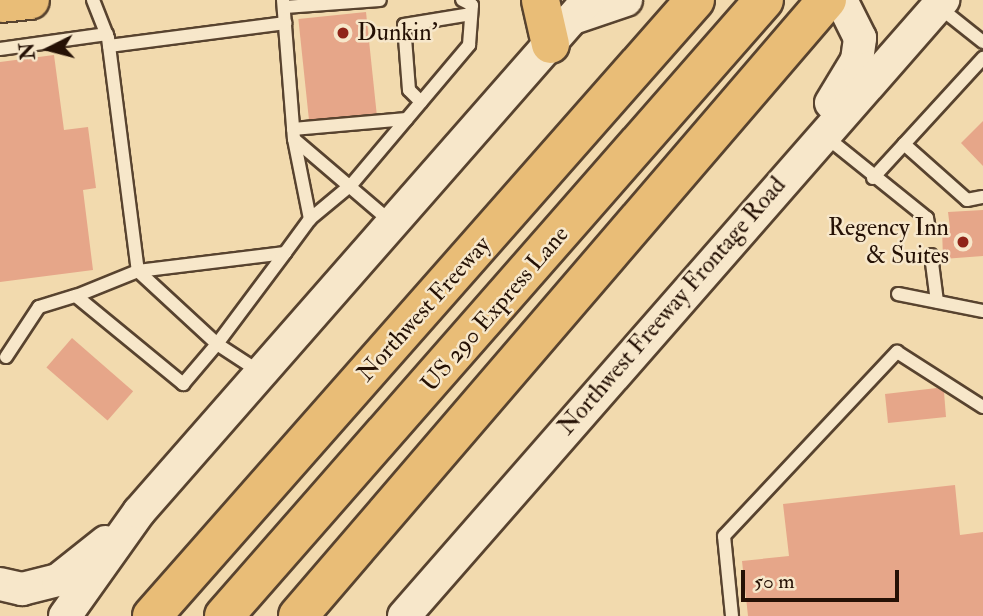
<!DOCTYPE html>
<html>
<head>
<meta charset="utf-8">
<style>
	body { margin:0 }
	#map { position:relative; width:983px; height:616px; overflow:hidden; background:#f2daae; font-family:"IM FELL Double Pica",serif }
	div>[style] { position:absolute }
	[style*='--x'] { left:calc(var(--x)*1px); top:calc(var(--y)*1px); width:calc(var(--w)*1px); rotate:calc(var(--a)*1deg) }
	.building>* { inset:0; background:#e6a689; transform-origin:0 0 }
	.roads { filter:drop-shadow(2px 0 #58432f) drop-shadow(-2px 0 #58432f) drop-shadow(0 2px #58432f) drop-shadow(0 -2px #58432f) }
	.service>* { height:12px; margin:-6px; padding:0 6px; transform-origin:6px; border-radius:6px; background:#f7e7ca }
	.secondary>* { height:32px; margin:-16px; padding:0 16px; transform-origin:16px; border-radius:16px; background:#f7e7ca }
	.primary>* { height:37px; margin:-18.5px; padding:0 18.5px; transform-origin:18.5px; border-radius:18.5px; background:#e9bd77 }
	.motorway>* { height:38px; margin:-19px; padding:0 19px; transform-origin:19px; border-radius:19px; background:#e9bd77 }
	.dots>* { width:19px; height:19px; translate:-50% -50%; box-sizing:border-box; border:4px solid #f7e7ca; border-radius:50% }
	span { translate:-50% -50%; white-space:nowrap; text-align:center; line-height:1.15; -webkit-text-stroke:5px #f7e7ca; paint-order:stroke }
	.poi-label { font-size:24px; color:#251105 }
	.left { translate:0 -50%; text-align:left }
	.right { translate:-100% -50%; text-align:right }
	.street-label { font-size:24px; color:#251105 }
	.north { position:absolute; left:14px; top:14px; width:70px; height:70px; -webkit-text-stroke:5px #f7e7ca; paint-order:stroke; rotate:264deg; font-size:19px; font-weight:700; line-height:28px; text-align:center; color:#251105 }
	.north::after { content:''; display:block; margin:auto; width:24px; height:32px; background:#251105; clip-path:polygon(50% 0,100% 100%,50% 72%,0 100%) }
	.scale { position:absolute; left:741px; top:570px; width:158px; height:32px; box-sizing:border-box; border:4px solid #251105; border-top:0; padding-left:9px; font-size:21px; line-height:24px; white-space:nowrap; color:#251105; -webkit-text-stroke:5px #f7e7ca; paint-order:stroke }
</style>
</head>
<body>
<div id="map">
	<div class="building">
		<div style="left:366px;top:12px;width:102px;height:68px;rotate:84deg"></div>
		<div style="clip-path:polygon(54px 55px,64px 130px,88px 127px,96px 188px,83px 190px,93px 270px,0 282px,0 62px)"></div>
		<div style="clip-path:polygon(983px 121px,983px 166px,961px 143px)"></div>
		<div style="clip-path:polygon(983px 210px,983px 256px,943px 259px,942px 228px,950px 228px,948px 212px)"></div>
		<div style="left:72px;top:338px;width:81px;height:39px;rotate:41deg"></div>
		<div style="clip-path:polygon(937px 388px,944px 392px,946px 417px,888px 423px,885px 394px)"></div>
		<div style="clip-path:polygon(955px 485px,960px 535px,983px 532px,983px 616px,748px 616px,742px 561px,789px 556px,783px 504px)"></div>
	</div>
	<div class="roads">
		<div class="service">
			<div style="--x:93;--y:0;--w:41;--a:68.5"></div>
			<div style="--x:108;--y:38;--w:235;--a:82.7"></div>
			<div style="--x:138;--y:271;--w:148;--a:-7"></div>
			<div style="--x:285;--y:253;--w:42;--a:-53.7"></div>
			<div style="--x:310;--y:219;--w:55;--a:-39.8"></div>
			<div style="--x:352;--y:184;--w:182;--a:-49.9"></div>
			<div style="--x:469;--y:45;--w:40;--a:-85.7"></div>
			<div style="--x:472;--y:5;--w:11;--a:-153"></div>
			<div style="--x:283;--y:0;--w:139;--a:85.5"></div>
			<div style="--x:294;--y:139;--w:126;--a:40.5"></div>
			<div style="--x:285;--y:7;--w:95;--a:-4.2"></div>
			<div style="--x:939;--y:7;--w:56;--a:38.5"></div>
			<div style="--x:109;--y:46;--w:178;--a:-7.4"></div>
			<div style="--x:0;--y:49;--w:108;--a:-8"></div>
			<div style="--x:421;--y:102;--w:17;--a:-135"></div>
			<div style="--x:409;--y:90;--w:65;--a:-94.4"></div>
			<div style="--x:404;--y:25;--w:68;--a:-9.3"></div>
			<div style="--x:293;--y:129;--w:114;--a:-5"></div>
			<div style="--x:825;--y:136;--w:131;--a:38.8"></div>
			<div style="--x:927;--y:218;--w:11;--a:80"></div>
			<div style="--x:294;--y:139;--w:82;--a:78.7"></div>
			<div style="--x:904;--y:144;--w:84;--a:41.6"></div>
			<div style="--x:967;--y:200;--w:16;--a:-11"></div>
			<div style="--x:873;--y:178;--w:163;--a:-47.5"></div>
			<div style="--x:931;--y:255;--w:47;--a:82.7"></div>
			<div style="--x:898;--y:294;--w:87;--a:11.3"></div>
			<div style="--x:76;--y:296;--w:67;--a:-22"></div>
			<div style="--x:138;--y:271;--w:108;--a:42.7"></div>
			<div style="--x:217;--y:344;--w:114;--a:-53.2"></div>
			<div style="--x:6;--y:357;--w:60;--a:-56.6"></div>
			<div style="--x:39;--y:307;--w:39;--a:-17"></div>
			<div style="--x:76;--y:296;--w:139;--a:39.4"></div>
			<div style="--x:183;--y:384;--w:52;--a:-49.6"></div>
			<div style="--x:217;--y:344;--w:51;--a:33.1"></div>
			<div style="--x:732;--y:616;--w:80;--a:-95.7"></div>
			<div style="--x:724;--y:536;--w:253;--a:-46.8"></div>
			<div style="--x:897;--y:352;--w:102;--a:32.6"></div>
		</div>
		<div class="secondary">
			<div style="--x:573;--y:18;--w:56;--a:-18.8"></div>
			<div style="--x:831;--y:103;--w:50;--a:-58.8"></div>
			<div style="--x:857;--y:60;--w:22;--a:-82"></div>
			<div style="--x:860;--y:38;--w:42;--a:-116.6"></div>
			<div style="--x:0;--y:584;--w:23;--a:13"></div>
			<div style="--x:22;--y:589;--w:37;--a:-14"></div>
			<div style="--x:58;--y:580;--w:61;--a:-38.4"></div>
			<div style="--x:65;--y:616;--w:128;--a:-54.6"></div>
			<div style="--x:139;--y:512;--w:681;--a:-48.75"></div>
			<div style="--x:404;--y:616;--w:819;--a:-48.81"></div>
		</div>
		<div class="primary">
			<div style="--x:540;--y:0;--w:45;--a:77.2"></div>
			<div style="--x:0;--y:3;--w:30;--a:-6"></div>
		</div>
		<div class="motorway">
			<div style="--x:152;--y:616;--w:821;--a:-48.6"></div>
			<div style="--x:224;--y:616;--w:819;--a:-48.76"></div>
			<div style="--x:298;--y:616;--w:812;--a:-49.35"></div>
		</div>
	</div>
	<div class="dots">
		<div style="left:343px;top:33px;background:#8f2418"></div>
		<div style="left:963px;top:242px;background:#8f2418"></div>
	</div>
	<div class="poi-label">
		<span class="left" style="left:357px;top:33px">Dunkin'</span>
		<span class="right" style="left:949px;top:242px">Regency Inn<br>&amp; Suites</span>
	</div>
	<div class="street-label">
		<span style="left:672px;top:306px;rotate:-49deg">Northwest Freeway Frontage Road</span>
		<span style="left:424px;top:309px;rotate:-48deg">Northwest Freeway</span>
		<span style="left:495px;top:309px;rotate:-49deg">US 290 Express Lane</span>
	</div>
	<div class="north">N</div>
	<div class="scale">50 m</div>
</div>
</body>
</html>
